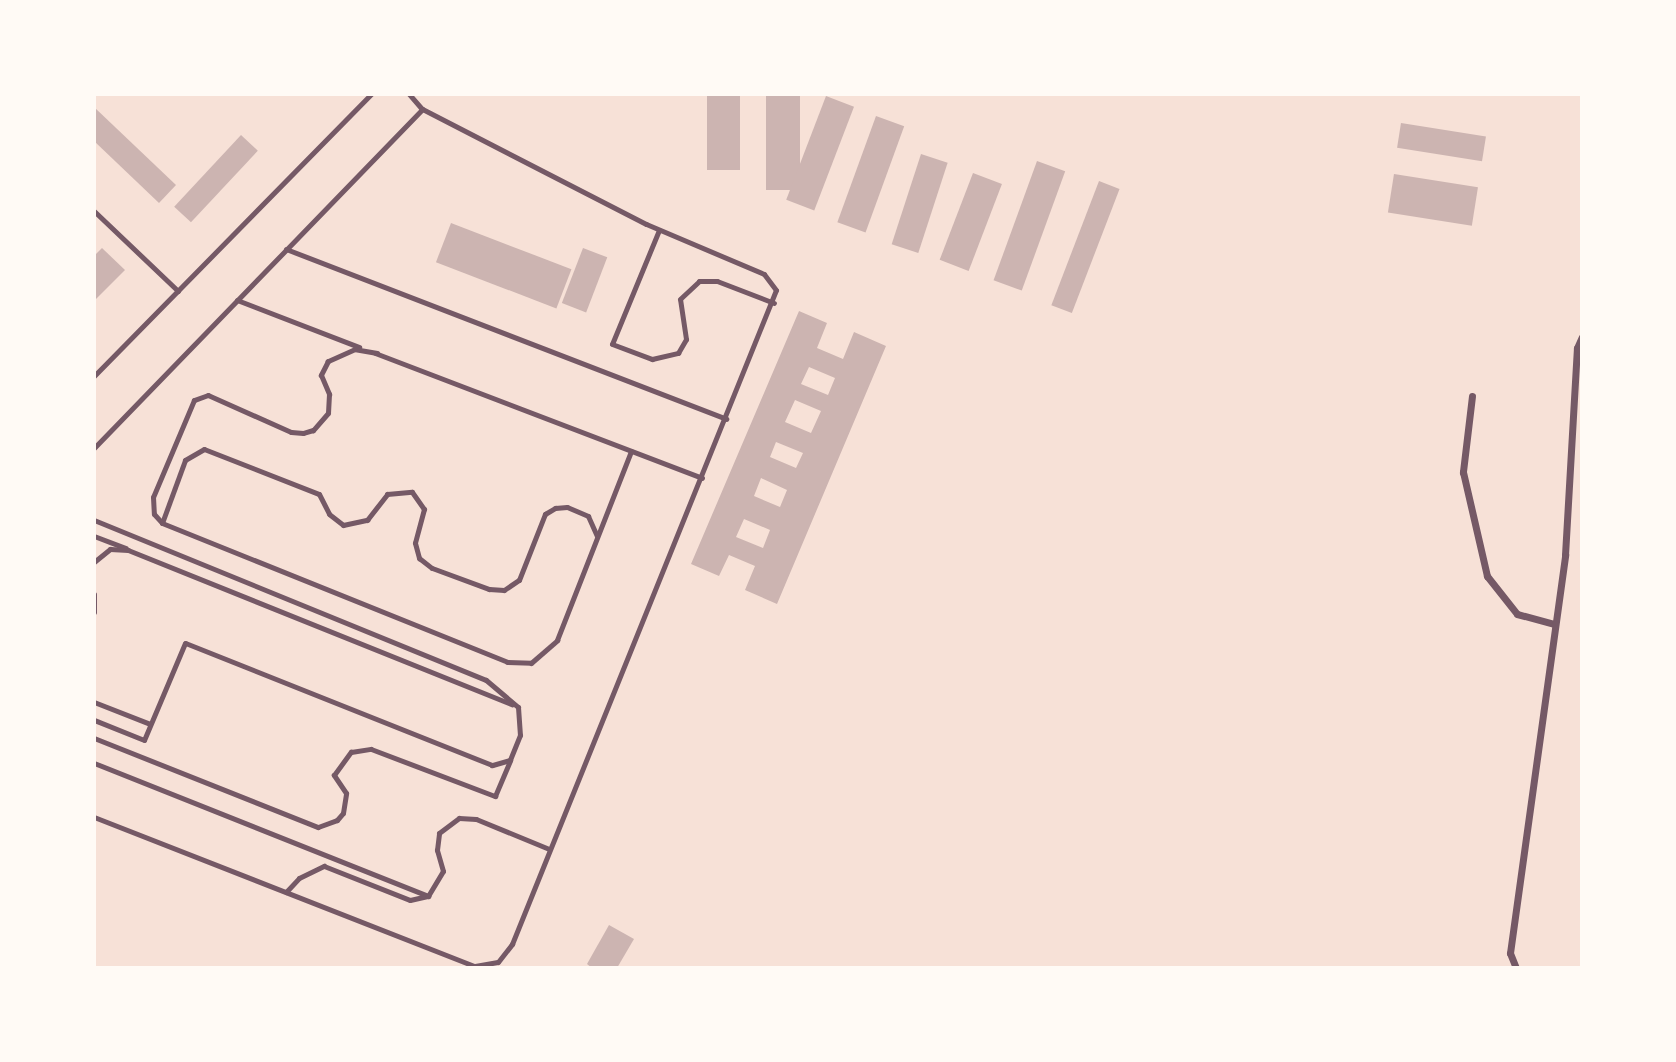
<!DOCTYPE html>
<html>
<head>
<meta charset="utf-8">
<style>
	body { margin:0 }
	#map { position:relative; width:1676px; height:1062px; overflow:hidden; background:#f7e1d7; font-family:Literata,serif }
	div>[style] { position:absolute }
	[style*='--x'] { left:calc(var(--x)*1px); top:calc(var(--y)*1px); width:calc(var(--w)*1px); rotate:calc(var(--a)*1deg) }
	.building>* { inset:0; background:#ccb4b1; transform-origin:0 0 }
	.service>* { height:5px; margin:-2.5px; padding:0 2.5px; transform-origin:2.5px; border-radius:2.5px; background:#755966 }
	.minor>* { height:7px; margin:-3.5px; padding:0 3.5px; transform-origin:3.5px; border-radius:3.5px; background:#755966 }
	span { translate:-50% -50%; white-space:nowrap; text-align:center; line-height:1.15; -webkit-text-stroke:5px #fffaf5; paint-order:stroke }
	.frame { position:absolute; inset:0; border:96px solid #fffaf5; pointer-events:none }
</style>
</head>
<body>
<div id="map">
	<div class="building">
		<div style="left:707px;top:94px;width:33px;height:76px"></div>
		<div style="left:766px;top:94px;width:34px;height:96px"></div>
		<div style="left:826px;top:96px;width:30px;height:111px;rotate:21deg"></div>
		<div style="clip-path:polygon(94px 107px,176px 185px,159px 203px,94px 141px)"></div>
		<div style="left:876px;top:116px;width:30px;height:113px;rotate:20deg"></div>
		<div style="left:1401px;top:123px;width:86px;height:25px;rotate:9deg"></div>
		<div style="left:241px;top:135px;width:23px;height:98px;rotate:43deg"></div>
		<div style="left:921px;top:154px;width:28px;height:95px;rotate:18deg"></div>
		<div style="left:1037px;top:161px;width:30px;height:127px;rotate:20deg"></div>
		<div style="left:973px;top:173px;width:31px;height:93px;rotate:21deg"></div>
		<div style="left:1394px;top:174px;width:85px;height:39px;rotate:9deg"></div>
		<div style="left:1099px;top:181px;width:22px;height:133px;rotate:21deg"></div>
		<div style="left:451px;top:223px;width:129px;height:42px;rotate:21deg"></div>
		<div style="clip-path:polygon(102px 248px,125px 270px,94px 301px,94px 256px)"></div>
		<div style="left:583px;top:248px;width:26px;height:59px;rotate:21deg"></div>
		<div style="clip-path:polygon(evenodd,799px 311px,827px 323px,817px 348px,843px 359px,854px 332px,886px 346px,777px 604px,745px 590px,755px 566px,729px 555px,719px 576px,691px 564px,799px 311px,809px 367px,835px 378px,828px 395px,801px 384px,809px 367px,799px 311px,795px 400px,821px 411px,811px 433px,785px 422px,795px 400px,799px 311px,776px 442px,803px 453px,796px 468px,770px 457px,776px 442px,799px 311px,761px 478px,787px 490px,780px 507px,754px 496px,761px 478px,799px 311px,744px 519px,770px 530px,763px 548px,736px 537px,744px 519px)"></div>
		<div style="clip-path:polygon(609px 925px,634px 939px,617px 968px,592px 968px,587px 964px)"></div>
	</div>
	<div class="service">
		<div style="--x:94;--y:211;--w:116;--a:43.6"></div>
		<div style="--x:659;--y:230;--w:123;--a:112.4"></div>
		<div style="--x:612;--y:344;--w:43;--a:20.6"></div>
		<div style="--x:652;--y:359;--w:27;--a:-13"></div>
		<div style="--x:678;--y:353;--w:16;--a:-60"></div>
		<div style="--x:686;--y:339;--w:40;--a:-98.5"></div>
		<div style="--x:680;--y:299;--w:26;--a:-43"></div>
		<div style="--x:699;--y:281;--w:18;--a:0"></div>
		<div style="--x:717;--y:281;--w:61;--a:21.1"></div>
		<div style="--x:286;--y:249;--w:472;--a:21.1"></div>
		<div style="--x:237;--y:300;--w:131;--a:21.1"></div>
		<div style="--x:375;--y:353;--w:350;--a:20.9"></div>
		<div style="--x:377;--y:353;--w:22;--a:-170"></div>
		<div style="--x:355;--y:349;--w:30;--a:156"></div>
		<div style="--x:328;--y:361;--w:16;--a:117"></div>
		<div style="--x:321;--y:375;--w:21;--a:67"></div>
		<div style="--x:329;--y:394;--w:19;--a:93"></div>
		<div style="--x:328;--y:413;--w:23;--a:131"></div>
		<div style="--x:313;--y:430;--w:10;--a:163"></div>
		<div style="--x:303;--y:433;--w:12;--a:-175"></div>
		<div style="--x:291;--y:432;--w:91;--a:-156"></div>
		<div style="--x:208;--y:395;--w:15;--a:160"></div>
		<div style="--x:194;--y:400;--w:105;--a:112.9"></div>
		<div style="--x:153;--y:497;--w:17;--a:87"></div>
		<div style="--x:154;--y:514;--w:12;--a:48"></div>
		<div style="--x:162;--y:523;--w:372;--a:21.9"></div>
		<div style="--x:507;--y:662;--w:24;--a:2"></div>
		<div style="--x:531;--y:663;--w:35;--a:-41"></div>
		<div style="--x:557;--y:640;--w:203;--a:-68.6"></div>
		<div style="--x:94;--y:376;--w:395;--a:-45.5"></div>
		<div style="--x:94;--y:448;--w:472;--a:-45.9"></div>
		<div style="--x:94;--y:520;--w:423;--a:22.2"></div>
		<div style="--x:486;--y:680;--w:42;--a:40.2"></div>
		<div style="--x:518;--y:707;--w:28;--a:86"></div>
		<div style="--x:520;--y:735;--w:27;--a:112"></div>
		<div style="--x:510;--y:760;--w:19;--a:164"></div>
		<div style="--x:492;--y:765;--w:330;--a:-158.3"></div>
		<div style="--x:185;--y:643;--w:105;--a:112.9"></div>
		<div style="--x:144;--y:740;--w:54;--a:-158.2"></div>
		<div style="--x:162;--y:523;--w:67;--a:-69.9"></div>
		<div style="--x:185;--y:460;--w:22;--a:-30"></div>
		<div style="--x:204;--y:449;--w:123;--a:21.4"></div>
		<div style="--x:319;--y:494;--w:22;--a:63"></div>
		<div style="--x:329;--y:514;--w:18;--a:38"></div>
		<div style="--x:343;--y:525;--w:25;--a:-12"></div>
		<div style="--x:367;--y:520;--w:33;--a:-52"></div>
		<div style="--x:387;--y:494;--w:25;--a:-5"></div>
		<div style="--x:412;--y:492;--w:21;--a:55"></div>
		<div style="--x:424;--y:509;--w:35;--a:105"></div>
		<div style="--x:415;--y:543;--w:16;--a:75"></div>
		<div style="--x:419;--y:558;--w:16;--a:38"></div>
		<div style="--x:432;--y:568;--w:61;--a:20.2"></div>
		<div style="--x:489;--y:589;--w:15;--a:4"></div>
		<div style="--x:504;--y:590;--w:18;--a:-34"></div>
		<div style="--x:519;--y:580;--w:71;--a:-68.5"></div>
		<div style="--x:545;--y:514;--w:12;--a:-31"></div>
		<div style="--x:555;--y:508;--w:12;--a:-5"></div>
		<div style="--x:567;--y:507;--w:23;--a:23"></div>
		<div style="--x:588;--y:516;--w:22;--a:66"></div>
		<div style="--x:94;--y:536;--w:34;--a:21"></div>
		<div style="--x:94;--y:562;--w:21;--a:-39"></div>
		<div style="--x:110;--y:549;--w:18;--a:3"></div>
		<div style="--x:128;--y:550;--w:414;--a:21.9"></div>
		<div style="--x:94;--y:594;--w:18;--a:90"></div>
		<div style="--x:94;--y:702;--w:60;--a:21.4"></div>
		<div style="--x:94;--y:738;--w:241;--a:21.7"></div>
		<div style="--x:318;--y:827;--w:20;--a:-20"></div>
		<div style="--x:337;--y:820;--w:9;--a:-49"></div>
		<div style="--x:343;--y:813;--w:20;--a:-81"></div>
		<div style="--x:346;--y:793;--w:22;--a:-124"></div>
		<div style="--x:334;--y:775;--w:29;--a:-54"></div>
		<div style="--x:351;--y:752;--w:20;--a:-9"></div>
		<div style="--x:371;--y:749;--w:133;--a:20.8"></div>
		<div style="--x:495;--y:796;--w:39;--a:-67"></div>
		<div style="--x:94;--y:763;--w:360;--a:21.7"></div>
		<div style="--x:94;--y:817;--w:409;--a:21.4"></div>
		<div style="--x:475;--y:966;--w:23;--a:-10"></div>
		<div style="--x:498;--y:962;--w:23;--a:-52"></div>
		<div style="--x:512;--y:944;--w:705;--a:-68.02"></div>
		<div style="--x:776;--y:290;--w:20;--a:-127"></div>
		<div style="--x:764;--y:274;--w:128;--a:-157"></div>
		<div style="--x:646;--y:224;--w:252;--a:-152.8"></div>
		<div style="--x:422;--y:109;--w:20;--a:-131"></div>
		<div style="--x:286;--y:892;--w:19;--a:-47"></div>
		<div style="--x:299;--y:878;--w:28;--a:-26"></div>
		<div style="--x:324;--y:866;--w:92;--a:21.6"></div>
		<div style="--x:410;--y:900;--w:18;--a:-13"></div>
		<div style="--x:428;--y:896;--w:29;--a:-59"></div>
		<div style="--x:443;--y:871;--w:22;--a:-106"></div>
		<div style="--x:437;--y:850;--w:17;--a:-83"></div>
		<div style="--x:439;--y:833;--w:25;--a:-37"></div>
		<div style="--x:459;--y:818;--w:17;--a:3"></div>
		<div style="--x:476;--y:819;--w:79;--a:22.3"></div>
	</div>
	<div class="minor">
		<div style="--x:1472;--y:396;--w:77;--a:96.8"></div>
		<div style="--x:1463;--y:472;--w:107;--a:77"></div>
		<div style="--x:1487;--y:576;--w:48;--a:51.7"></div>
		<div style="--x:1517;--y:614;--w:38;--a:15"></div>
		<div style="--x:1516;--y:968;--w:16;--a:-112"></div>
		<div style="--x:1510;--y:953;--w:402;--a:-82.1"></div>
		<div style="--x:1565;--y:555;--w:207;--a:-86.7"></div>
		<div style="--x:1577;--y:348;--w:12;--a:-66"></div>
	</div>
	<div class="frame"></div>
</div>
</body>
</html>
